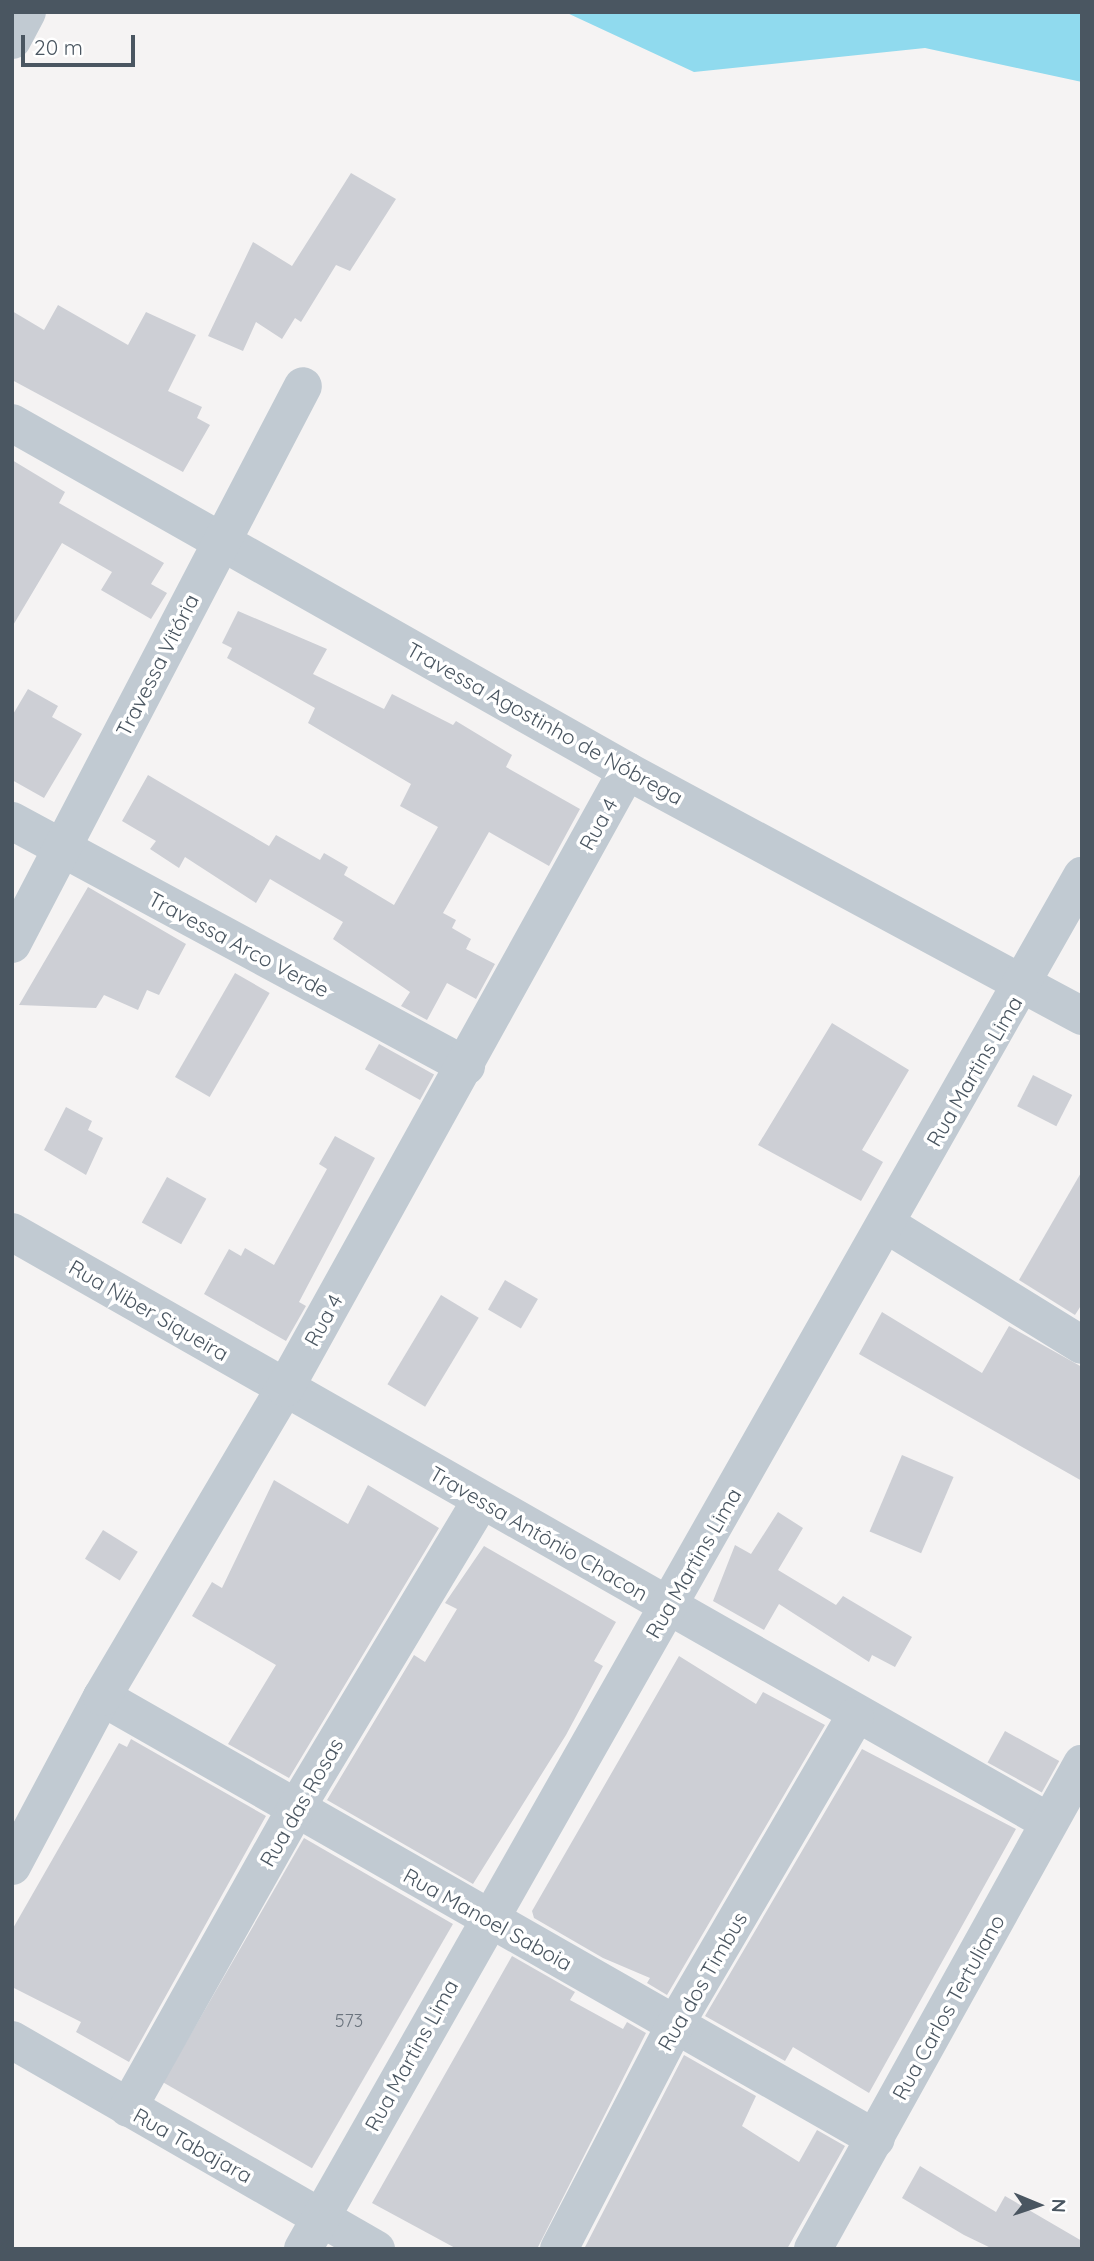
<!DOCTYPE html>
<html>
<head>
<meta charset="utf-8">
<style>
	body { margin:0 }
	#map { position:relative; width:1094px; height:2261px; overflow:hidden; background:#f5f3f3; font-family:Quicksand,sans-serif }
	div>[style] { position:absolute }
	[style*='--x'] { left:calc(var(--x)*1px); top:calc(var(--y)*1px); width:calc(var(--w)*1px); rotate:calc(var(--a)*1deg) }
	.water>* { inset:0; background:#90daee }
	.building>* { inset:0; background:#cdcfd5; transform-origin:0 0 }
	.minor>* { height:38px; margin:-19px; padding:0 19px; transform-origin:19px; border-radius:19px; background:#c1cad2 }
	span { translate:-50% -50%; white-space:nowrap; text-align:center; line-height:1.15; -webkit-text-stroke:7px #fff; paint-order:stroke }
	.number-label { font-size:18px; color:#6b747e }
	.number-label span { -webkit-text-stroke-width:0 }
	.street-label { font-size:21px; color:#4a5661 }
	.frame { position:absolute; inset:0; border:14px solid #4a5661; pointer-events:none }
	.north { position:absolute; left:1003px; top:2170px; width:70px; height:70px; -webkit-text-stroke:5px #fff; paint-order:stroke; rotate:92deg; font-size:19px; font-weight:700; line-height:28px; text-align:center; color:#4a5661 }
	.north::after { content:''; display:block; margin:auto; width:24px; height:32px; background:#4a5661; clip-path:polygon(50% 0,100% 100%,50% 72%,0 100%) }
	.scale { position:absolute; left:21px; top:35px; width:114px; height:32px; box-sizing:border-box; border:4px solid #4a5661; border-top:0; padding-left:9px; font-size:21px; line-height:24px; white-space:nowrap; color:#4a5661; -webkit-text-stroke:5px #fff; paint-order:stroke }
</style>
</head>
<body>
<div id="map">
	<div class="water">
		<div style="clip-path:polygon(565px 12px,1082px 12px,1082px 82px,925px 48px,694px 72px)"></div>
	</div>
	<div class="building">
		<div style="clip-path:polygon(351px 173px,396px 199px,350px 271px,336px 265px,301px 322px,295px 318px,282px 339px,256px 322px,243px 351px,208px 336px,253px 242px,292px 266px)"></div>
		<div style="clip-path:polygon(58px 305px,128px 345px,146px 312px,196px 335px,168px 391px,202px 407px,197px 418px,210px 425px,183px 472px,12px 380px,12px 311px,44px 330px)"></div>
		<div style="clip-path:polygon(12px 460px,65px 492px,59px 503px,164px 563px,151px 584px,167px 593px,151px 619px,101px 590px,112px 572px,62px 543px,12px 627px)"></div>
		<div style="clip-path:polygon(238px 611px,327px 649px,313px 674px,384px 709px,392px 694px,453px 725px,456px 721px,512px 755px,506px 767px,580px 809px,549px 866px,489px 832px,443px 913px,456px 920px,452px 928px,471px 939px,466px 949px,495px 964px,476px 999px,447px 983px,427px 1020px,401px 1006px,410px 992px,333px 939px,343px 922px,270px 879px,256px 903px,185px 857px,179px 868px,150px 849px,156px 841px,122px 821px,148px 775px,269px 846px,276px 835px,320px 860px,324px 853px,348px 867px,344px 875px,394px 905px,438px 827px,400px 806px,411px 784px,308px 723px,315px 708px,227px 658px,232px 648px,222px 643px)"></div>
		<div style="clip-path:polygon(28px 689px,58px 706px,52px 717px,82px 734px,44px 798px,12px 780px,12px 716px)"></div>
		<div style="clip-path:polygon(88px 887px,186px 944px,159px 995px,147px 990px,138px 1010px,104px 995px,96px 1008px,19px 1005px)"></div>
		<div style="left:235px;top:973px;width:40px;height:120px;rotate:30deg"></div>
		<div style="clip-path:polygon(832px 1023px,909px 1070px,862px 1150px,883px 1162px,861px 1201px,758px 1145px)"></div>
		<div style="left:379px;top:1044px;width:63px;height:29px;rotate:29deg"></div>
		<div style="left:1033px;top:1075px;width:44px;height:35px;rotate:27deg"></div>
		<div style="clip-path:polygon(66px 1107px,92px 1121px,88px 1130px,103px 1138px,86px 1175px,44px 1150px)"></div>
		<div style="clip-path:polygon(335px 1136px,375px 1158px,299px 1302px,306px 1306px,286px 1341px,204px 1294px,229px 1249px,241px 1256px,245px 1248px,274px 1265px,327px 1169px,319px 1164px)"></div>
		<div style="clip-path:polygon(1082px 1171px,1082px 1304px,1075px 1315px,1019px 1280px)"></div>
		<div style="left:167px;top:1177px;width:45px;height:52px;rotate:29deg"></div>
		<div style="left:505px;top:1280px;width:38px;height:34px;rotate:30deg"></div>
		<div style="left:441px;top:1295px;width:44px;height:104px;rotate:31deg"></div>
		<div style="clip-path:polygon(882px 1312px,982px 1373px,1009px 1326px,1082px 1367px,1082px 1481px,859px 1354px)"></div>
		<div style="left:902px;top:1455px;width:56px;height:83px;rotate:23deg"></div>
		<div style="clip-path:polygon(274px 1480px,348px 1524px,368px 1485px,439px 1528px,289px 1778px,228px 1744px,276px 1665px,192px 1616px,212px 1582px,222px 1588px)"></div>
		<div style="clip-path:polygon(778px 1512px,803px 1528px,778px 1570px,836px 1605px,843px 1596px,912px 1637px,895px 1667px,872px 1655px,869px 1662px,779px 1604px,764px 1630px,713px 1601px,735px 1545px,751px 1554px)"></div>
		<div style="left:103px;top:1530px;width:41px;height:34px;rotate:32deg"></div>
		<div style="clip-path:polygon(484px 1546px,616px 1622px,594px 1661px,603px 1666px,566px 1735px,473px 1884px,327px 1800px,414px 1655px,425px 1662px,457px 1609px,445px 1603px)"></div>
		<div style="clip-path:polygon(679px 1656px,756px 1704px,763px 1692px,825px 1725px,667px 1995px,647px 1983px,650px 1978px,603px 1958px,534px 1918px,532px 1911px)"></div>
		<div style="left:1005px;top:1731px;width:62px;height:36px;rotate:29deg"></div>
		<div style="clip-path:polygon(131px 1739px,266px 1816px,129px 2062px,76px 2032px,81px 2022px,12px 1987px,12px 1930px,119px 1743px,127px 1747px)"></div>
		<div style="clip-path:polygon(862px 1749px,1016px 1829px,869px 2093px,793px 2047px,785px 2061px,705px 2016px)"></div>
		<div style="left:304px;top:1838px;width:172px;height:282px;rotate:30deg"></div>
		<div style="clip-path:polygon(512px 1956px,575px 1992px,570px 2000px,623px 2029px,627px 2022px,646px 2033px,537px 2249px,457px 2249px,372px 2203px)"></div>
		<div style="clip-path:polygon(684px 2055px,756px 2096px,742px 2126px,799px 2162px,817px 2130px,845px 2146px,787px 2249px,584px 2249px)"></div>
		<div style="clip-path:polygon(920px 2166px,996px 2212px,1005px 2196px,1082px 2241px,1082px 2249px,993px 2249px,964px 2235px,902px 2198px)"></div>
	</div>
	<div class="minor">
		<div style="--x:12;--y:40;--w:32;--a:-62"></div>
		<div style="--x:12;--y:423;--w:707;--a:29.5"></div>
		<div style="--x:627;--y:771;--w:517;--a:28.3"></div>
		<div style="--x:12;--y:821;--w:516;--a:28.35"></div>
		<div style="--x:12;--y:944;--w:629;--a:-62.46"></div>
		<div style="--x:886;--y:1224;--w:230;--a:31.7"></div>
		<div style="--x:12;--y:1232;--w:1193;--a:29.64"></div>
		<div style="--x:102;--y:1697;--w:891;--a:29.73"></div>
		<div style="--x:12;--y:1866;--w:191;--a:-62"></div>
		<div style="--x:102;--y:1697;--w:359;--a:-59.4"></div>
		<div style="--x:285;--y:1388;--w:705;--a:-61"></div>
		<div style="--x:12;--y:2040;--w:420;--a:29.9"></div>
		<div style="--x:128;--y:2108;--w:342;--a:-60.7"></div>
		<div style="--x:295;--y:1810;--w:361;--a:-59"></div>
		<div style="--x:303;--y:2249;--w:1579;--a:-60.43"></div>
		<div style="--x:559;--y:2249;--w:254;--a:-62.6"></div>
		<div style="--x:676;--y:2023;--w:355;--a:-59.7"></div>
		<div style="--x:813;--y:2249;--w:555;--a:-60.99"></div>
	</div>
	<div class="number-label">
		<span style="left:349px;top:2021px">573</span>
	</div>
	<div class="street-label">
		<span style="left:157px;top:665px;rotate:-63deg">Travessa Vitória</span>
		<span style="left:545px;top:723px;rotate:29deg">Travessa Agostinho de Nóbrega</span>
		<span style="left:598px;top:824px;rotate:-61deg">Rua 4</span>
		<span style="left:239px;top:944px;rotate:28deg">Travessa Arco Verde</span>
		<span style="left:974px;top:1071px;rotate:-60deg">Rua Martins Lima</span>
		<span style="left:149px;top:1310px;rotate:30deg">Rua Niber Siqueira</span>
		<span style="left:323px;top:1320px;rotate:-61deg">Rua 4</span>
		<span style="left:539px;top:1533px;rotate:30deg">Travessa Antônio Chacon</span>
		<span style="left:693px;top:1563px;rotate:-60deg">Rua Martins Lima</span>
		<span style="left:301px;top:1802px;rotate:-60deg">Rua das Rosas</span>
		<span style="left:488px;top:1919px;rotate:29deg">Rua Manoel Saboia</span>
		<span style="left:702px;top:1981px;rotate:-60deg">Rua dos Timbus</span>
		<span style="left:948px;top:2007px;rotate:-61deg">Rua Carlos Tertuliano</span>
		<span style="left:411px;top:2055px;rotate:-61deg">Rua Martins Lima</span>
		<span style="left:193px;top:2145px;rotate:29deg">Rua Tabajara</span>
	</div>
	<div class="frame"></div>
	<div class="north">N</div>
	<div class="scale">20 m</div>
</div>
</body>
</html>
